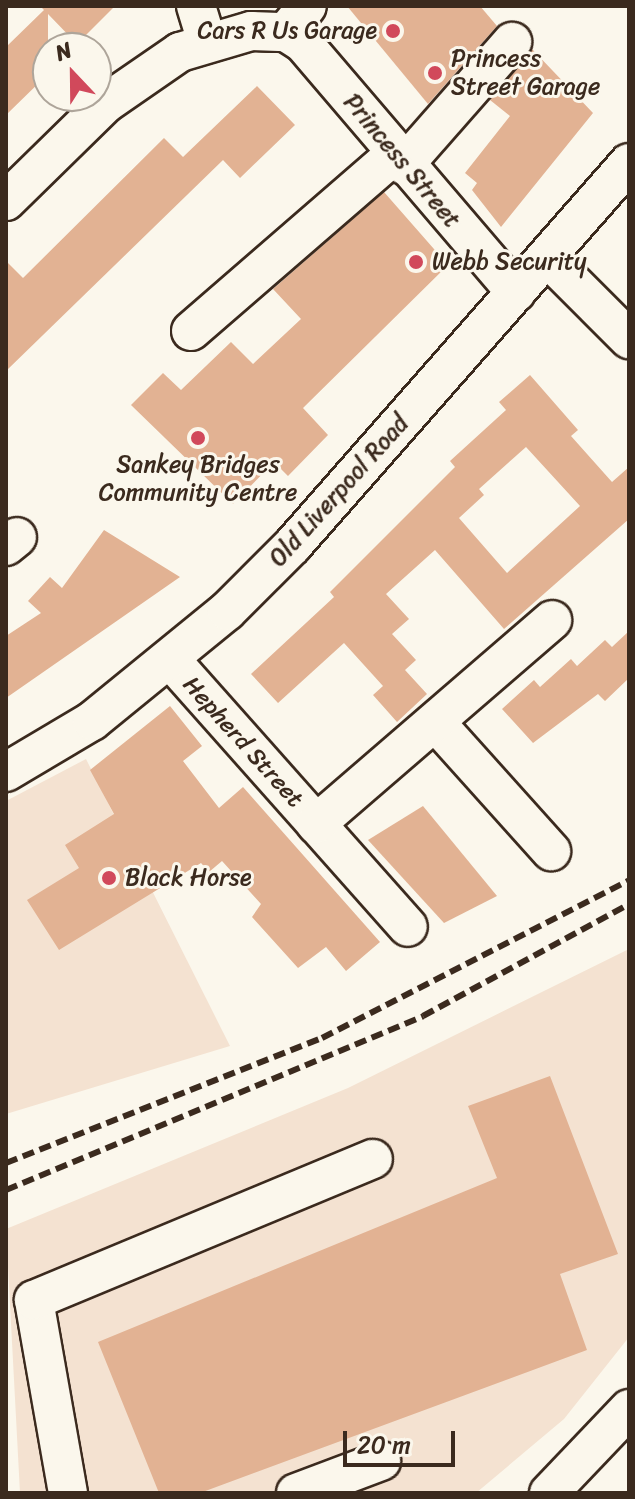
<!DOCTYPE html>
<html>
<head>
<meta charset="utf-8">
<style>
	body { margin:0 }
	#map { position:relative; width:635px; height:1499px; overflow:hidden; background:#fbf7ec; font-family:Sriracha,sans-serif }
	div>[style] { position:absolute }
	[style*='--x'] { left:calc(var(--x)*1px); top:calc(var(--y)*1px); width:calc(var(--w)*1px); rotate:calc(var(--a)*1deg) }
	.built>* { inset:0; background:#f4e2d1 }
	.building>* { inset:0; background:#e2b293 }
	.roads { filter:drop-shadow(2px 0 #3b2a1e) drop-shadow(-2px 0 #3b2a1e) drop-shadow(0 2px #3b2a1e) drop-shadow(0 -2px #3b2a1e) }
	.minor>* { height:38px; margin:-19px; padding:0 19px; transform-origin:19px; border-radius:19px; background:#fbf7ec }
	.rail>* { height:6px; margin-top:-3px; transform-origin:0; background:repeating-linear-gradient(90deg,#3b2a1e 0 12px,transparent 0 18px) }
	.dots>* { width:22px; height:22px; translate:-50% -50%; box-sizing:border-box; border:4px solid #fbf7ec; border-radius:50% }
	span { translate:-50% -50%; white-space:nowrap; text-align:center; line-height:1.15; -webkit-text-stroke:6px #fbf7ec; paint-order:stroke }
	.poi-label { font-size:24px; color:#3b2a1e }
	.right { translate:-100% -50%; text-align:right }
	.left { translate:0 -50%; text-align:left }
	.street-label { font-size:24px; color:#3b2a1e }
	.frame { position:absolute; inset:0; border:8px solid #3b2a1e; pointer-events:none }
	.north { position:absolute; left:32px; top:32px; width:80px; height:80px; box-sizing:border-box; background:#fbf7ec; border:2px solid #aea59a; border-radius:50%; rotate:338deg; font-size:22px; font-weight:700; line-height:32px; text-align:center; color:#3b2a1e }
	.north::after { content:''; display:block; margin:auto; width:28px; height:36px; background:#d1495b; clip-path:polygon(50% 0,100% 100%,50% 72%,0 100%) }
	.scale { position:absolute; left:343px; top:1431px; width:112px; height:36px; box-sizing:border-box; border:4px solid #3b2a1e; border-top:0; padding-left:10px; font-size:24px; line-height:28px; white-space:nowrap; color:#3b2a1e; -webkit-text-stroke:6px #fbf7ec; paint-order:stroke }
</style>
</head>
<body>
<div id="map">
	<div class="built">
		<div style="clip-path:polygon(86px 759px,230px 1046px,6px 1114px,6px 801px)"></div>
		<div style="clip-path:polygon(629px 949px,629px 1337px,564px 1419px,476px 1493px,20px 1493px,6px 1229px,348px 1088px)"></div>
	</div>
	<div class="building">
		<div style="clip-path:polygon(40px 6px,115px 6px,77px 44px,48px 14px,48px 74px,6px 115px,6px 47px,44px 10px)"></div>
		<div style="clip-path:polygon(347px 6px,480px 6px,497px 26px,428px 104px)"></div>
		<div style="clip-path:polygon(532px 49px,593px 113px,501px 227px,472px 190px,477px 183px,465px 173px,510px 116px,490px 100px)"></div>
		<div style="clip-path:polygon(257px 86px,295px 125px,240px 178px,223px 160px,6px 371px,6px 261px,23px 278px,164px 138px,183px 157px)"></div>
		<div style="clip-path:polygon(384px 192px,448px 265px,303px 408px,328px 435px,288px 476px,274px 462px,233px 504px,131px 405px,163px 373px,181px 390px,231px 342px,253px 364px,301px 319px,273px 289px)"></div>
		<div style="clip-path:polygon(evenodd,530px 375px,578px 430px,571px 436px,612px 482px,629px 467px,629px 519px,504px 629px,435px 550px,386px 594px,409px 619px,392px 634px,416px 660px,405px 670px,427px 694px,397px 722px,373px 695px,383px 686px,344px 643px,278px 703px,251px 674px,334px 597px,330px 592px,455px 467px,450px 461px,506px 410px,499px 402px,530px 375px,526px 447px,580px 506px,507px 573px,459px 518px,484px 495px,479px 489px,526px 447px)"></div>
		<div style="clip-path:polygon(104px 530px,180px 577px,6px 698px,6px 636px,41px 613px,28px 601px,50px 577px,62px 588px)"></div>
		<div style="clip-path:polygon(629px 631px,629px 678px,605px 701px,598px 694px,533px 743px,502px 709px,534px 680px,540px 687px,571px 659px,577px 666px,605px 640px,612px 647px)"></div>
		<div style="clip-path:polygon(170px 706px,202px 746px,183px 761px,219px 808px,243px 787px,380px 942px,346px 971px,326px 947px,298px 968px,252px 917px,261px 904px,222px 861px,209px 872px,201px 863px,59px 950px,27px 900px,79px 868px,65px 845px,114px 814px,90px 770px)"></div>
		<div style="clip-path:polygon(423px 806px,497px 896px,444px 923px,368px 840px)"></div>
		<div style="clip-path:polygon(550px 1076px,618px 1254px,560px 1274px,587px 1350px,200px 1493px,159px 1493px,98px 1342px,497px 1178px,468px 1106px)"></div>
	</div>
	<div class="roads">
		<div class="minor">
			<div style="--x:196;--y:6;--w:37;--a:73"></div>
			<div style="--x:286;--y:32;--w:33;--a:-51"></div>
			<div style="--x:404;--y:165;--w:164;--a:-48.7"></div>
			<div style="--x:6;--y:201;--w:140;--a:-44.4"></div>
			<div style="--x:106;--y:103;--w:90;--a:-34.6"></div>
			<div style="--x:180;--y:52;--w:74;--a:-16.5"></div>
			<div style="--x:251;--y:31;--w:35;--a:2"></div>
			<div style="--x:286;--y:32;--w:20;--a:33"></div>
			<div style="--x:303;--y:43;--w:328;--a:49.5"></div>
			<div style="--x:548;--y:258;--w:115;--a:45"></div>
			<div style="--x:191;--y:331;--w:270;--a:-40.9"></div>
			<div style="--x:6;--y:546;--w:14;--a:-39"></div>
			<div style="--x:170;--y:659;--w:358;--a:48.4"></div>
			<div style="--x:437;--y:724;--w:171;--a:48.1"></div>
			<div style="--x:6;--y:772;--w:100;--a:-30.7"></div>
			<div style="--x:92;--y:721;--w:174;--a:-39.2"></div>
			<div style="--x:227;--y:611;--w:92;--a:-45"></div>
			<div style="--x:292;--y:546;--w:510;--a:-48.66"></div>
			<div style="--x:316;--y:824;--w:312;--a:-40.8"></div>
			<div style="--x:68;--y:1493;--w:196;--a:-100"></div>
			<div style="--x:34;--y:1300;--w:367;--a:-22.6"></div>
			<div style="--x:296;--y:1493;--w:91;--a:-20.6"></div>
			<div style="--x:549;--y:1493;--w:116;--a:-46.4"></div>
		</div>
	</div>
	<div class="rail">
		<div style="--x:6;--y:1163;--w:340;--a:-21.6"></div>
		<div style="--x:322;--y:1038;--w:345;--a:-27.2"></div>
		<div style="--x:6;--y:1190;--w:452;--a:-22.6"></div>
		<div style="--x:423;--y:1016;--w:234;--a:-28.5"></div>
	</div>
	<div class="dots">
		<div style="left:393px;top:31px;background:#d1495b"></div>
		<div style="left:435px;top:73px;background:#d1495b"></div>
		<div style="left:416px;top:262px;background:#d1495b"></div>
		<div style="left:198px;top:438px;background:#d1495b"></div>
		<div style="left:109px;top:878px;background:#d1495b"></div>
	</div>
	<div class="poi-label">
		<span class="right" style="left:377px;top:31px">Cars R Us Garage</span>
		<span class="left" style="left:451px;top:73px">Princess<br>Street Garage</span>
		<span class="left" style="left:432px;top:262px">Webb Security</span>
		<span style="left:198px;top:479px">Sankey Bridges<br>Community Centre</span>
		<span class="left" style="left:125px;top:878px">Black Horse</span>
	</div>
	<div class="street-label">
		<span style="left:402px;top:161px;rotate:50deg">Princess Street</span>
		<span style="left:339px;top:491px;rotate:-48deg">Old Liverpool Road</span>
		<span style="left:243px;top:742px;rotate:48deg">Hepherd Street</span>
	</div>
	<div class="frame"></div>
	<div class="north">N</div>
	<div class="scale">20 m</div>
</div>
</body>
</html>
